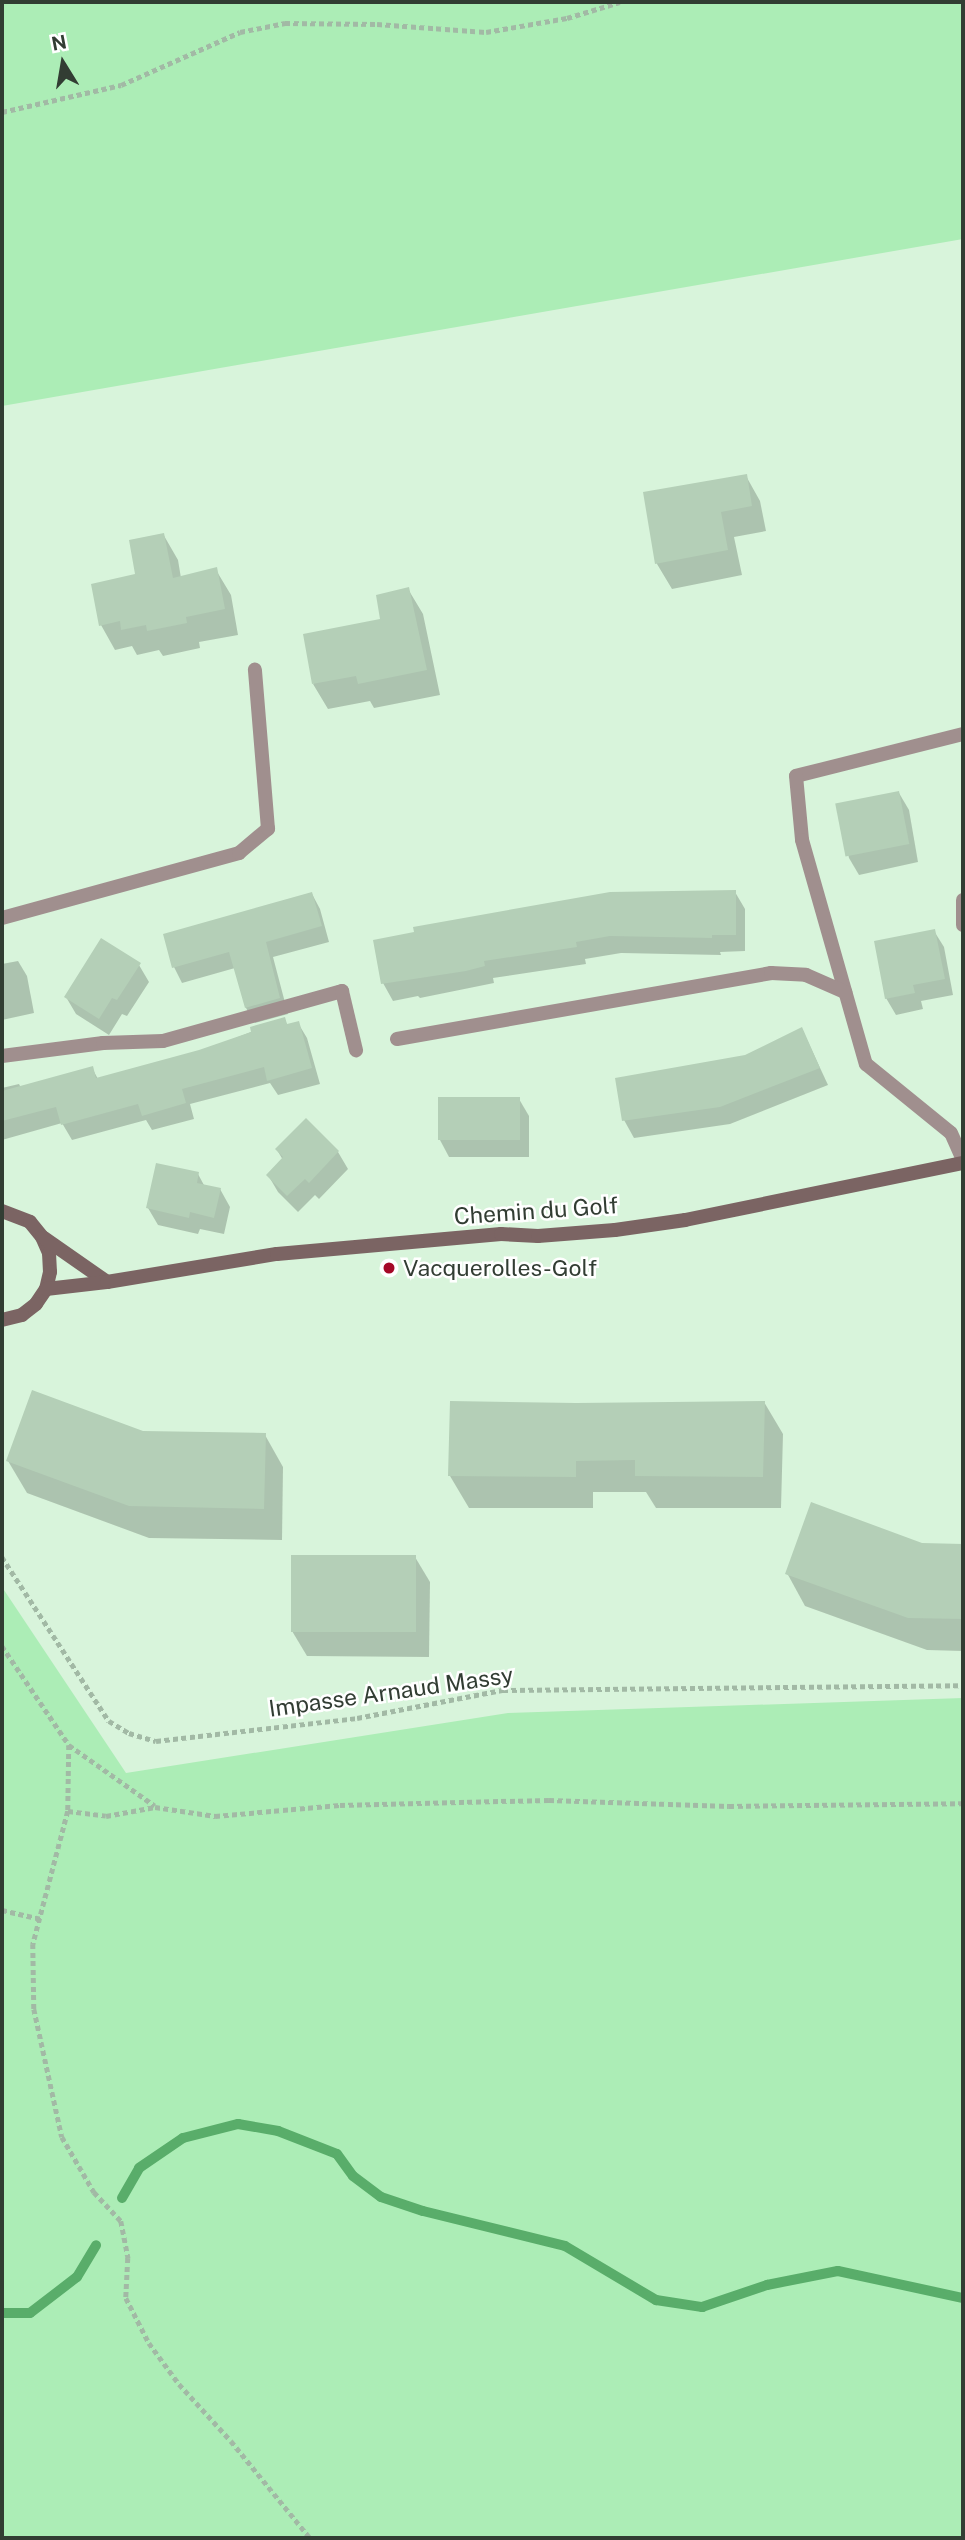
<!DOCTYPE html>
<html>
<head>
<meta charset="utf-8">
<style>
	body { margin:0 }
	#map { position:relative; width:965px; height:2540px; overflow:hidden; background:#d8f4db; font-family:"Public Sans",sans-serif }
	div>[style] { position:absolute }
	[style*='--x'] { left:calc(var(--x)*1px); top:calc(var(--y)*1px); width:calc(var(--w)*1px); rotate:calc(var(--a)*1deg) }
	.green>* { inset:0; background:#acedb6 }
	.shadow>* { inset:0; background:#0003 }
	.stream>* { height:10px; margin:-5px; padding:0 5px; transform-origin:5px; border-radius:5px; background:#59ad6a }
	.building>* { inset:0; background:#b4cfb7; transform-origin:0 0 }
	.path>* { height:4.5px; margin-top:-2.25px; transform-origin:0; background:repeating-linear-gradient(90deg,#a2b9a5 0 5px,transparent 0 8.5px) }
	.lane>* { height:14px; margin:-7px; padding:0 7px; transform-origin:7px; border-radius:7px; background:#a08f8e }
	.street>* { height:14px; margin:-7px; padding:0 7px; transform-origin:7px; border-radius:7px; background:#a08f8e }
	.secondary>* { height:14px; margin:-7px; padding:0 7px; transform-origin:7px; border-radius:7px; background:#7b6463 }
	.dots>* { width:19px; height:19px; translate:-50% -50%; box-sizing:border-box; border:4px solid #fff; border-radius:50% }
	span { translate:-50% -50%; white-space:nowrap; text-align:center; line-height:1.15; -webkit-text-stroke:5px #fff; paint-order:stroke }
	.street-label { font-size:23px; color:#323d33 }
	.poi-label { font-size:23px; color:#323d33 }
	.left { translate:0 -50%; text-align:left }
	.frame { position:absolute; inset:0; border:4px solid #323d33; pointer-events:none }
	.north { position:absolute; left:28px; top:28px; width:70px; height:70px; -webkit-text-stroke:5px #fff; paint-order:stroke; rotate:349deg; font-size:19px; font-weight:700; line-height:28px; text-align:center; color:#323d33 }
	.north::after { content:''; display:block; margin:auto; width:24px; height:32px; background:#323d33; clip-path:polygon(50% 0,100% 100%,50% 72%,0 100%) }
</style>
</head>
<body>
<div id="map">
	<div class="green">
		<div style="clip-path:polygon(2px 2px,963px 2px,963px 239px,2px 406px)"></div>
		<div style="clip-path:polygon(2px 1587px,126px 1773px,508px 1713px,963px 1698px,963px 2538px,2px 2538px)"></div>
	</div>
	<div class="shadow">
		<div style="clip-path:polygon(746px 476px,760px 501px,766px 531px,734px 537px,742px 575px,672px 589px,657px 564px,645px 493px)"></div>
		<div style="clip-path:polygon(163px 534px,178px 560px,181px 578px,216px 570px,231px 595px,238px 635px,199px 642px,200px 648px,163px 656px,159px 650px,137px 655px,132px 646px,115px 650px,101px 625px)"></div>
		<div style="clip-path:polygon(408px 589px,423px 614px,440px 695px,374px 708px,370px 701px,328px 709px,313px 684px,382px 620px)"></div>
		<div style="clip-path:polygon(899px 793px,909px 810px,918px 862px,859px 875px,849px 858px,837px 805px)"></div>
		<div style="clip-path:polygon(735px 892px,745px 909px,745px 951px,720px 952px,721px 955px,621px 953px,585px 959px,586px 964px,493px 978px,494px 983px,420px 998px,418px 996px,393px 1001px,383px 983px)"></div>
		<div style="clip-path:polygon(312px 894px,320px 909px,329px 942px,273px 957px,288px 1014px,255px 1023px,246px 1008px,235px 968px,182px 983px,174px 967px)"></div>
		<div style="clip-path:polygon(934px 931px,944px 947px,953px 995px,921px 1001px,923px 1009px,896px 1015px,886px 998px)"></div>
		<div style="clip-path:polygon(18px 961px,27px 976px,34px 1013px,2px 1020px,2px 964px)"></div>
		<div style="clip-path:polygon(139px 965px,149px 982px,127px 1016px,122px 1014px,109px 1035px,76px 1014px,66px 997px)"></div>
		<div style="clip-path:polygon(284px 1019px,288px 1026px,298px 1023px,307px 1038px,320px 1084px,278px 1095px,270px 1083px,190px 1104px,194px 1119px,152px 1130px,146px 1120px,72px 1140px,62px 1123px,2px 1140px,2px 1088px,19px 1084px,21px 1088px,92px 1068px,98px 1079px,200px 1052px)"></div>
		<div style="clip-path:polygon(802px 1029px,828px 1085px,730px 1124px,634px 1138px,624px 1120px)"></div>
		<div style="clip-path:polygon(519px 1099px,529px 1116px,529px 1157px,449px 1157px,440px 1140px)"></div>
		<div style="clip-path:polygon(306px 1121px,338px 1152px,348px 1169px,319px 1199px,315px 1195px,298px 1212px,278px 1192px,268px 1175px,283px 1160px,277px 1150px)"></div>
		<div style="clip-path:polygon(198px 1174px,205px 1187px,220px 1189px,230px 1207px,224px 1234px,200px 1229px,198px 1234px,158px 1225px,148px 1208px)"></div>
		<div style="clip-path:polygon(764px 1402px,783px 1434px,781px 1508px,656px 1508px,646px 1492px,593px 1492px,593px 1508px,469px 1508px,450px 1476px,576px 1405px)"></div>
		<div style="clip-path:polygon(143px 1433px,265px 1435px,283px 1467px,282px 1540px,149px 1538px,27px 1493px,8px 1461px)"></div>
		<div style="clip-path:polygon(922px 1545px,963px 1546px,963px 1651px,927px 1650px,805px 1606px,787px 1573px)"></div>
		<div style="clip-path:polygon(415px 1557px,430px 1582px,429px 1657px,307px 1656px,292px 1631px)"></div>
	</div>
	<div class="stream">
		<div style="--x:122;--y:2198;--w:34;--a:-60"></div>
		<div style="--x:139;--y:2168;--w:53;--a:-34.3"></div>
		<div style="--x:183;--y:2138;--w:57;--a:-14.3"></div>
		<div style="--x:238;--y:2124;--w:41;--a:9.9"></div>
		<div style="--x:278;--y:2131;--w:63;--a:21.3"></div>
		<div style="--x:337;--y:2154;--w:27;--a:54"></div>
		<div style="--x:353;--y:2176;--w:35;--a:37"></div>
		<div style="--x:381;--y:2197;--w:44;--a:18.4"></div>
		<div style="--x:423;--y:2211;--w:146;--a:13.8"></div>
		<div style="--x:565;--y:2246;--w:106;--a:30.7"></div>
		<div style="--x:656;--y:2300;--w:47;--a:8.7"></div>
		<div style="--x:702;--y:2307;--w:69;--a:-18.7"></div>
		<div style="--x:767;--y:2285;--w:72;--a:-11.2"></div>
		<div style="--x:838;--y:2271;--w:128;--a:12.2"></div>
		<div style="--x:2;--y:2313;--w:28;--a:0"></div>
		<div style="--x:30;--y:2313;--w:59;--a:-37.5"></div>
		<div style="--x:77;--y:2277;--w:37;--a:-59"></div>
	</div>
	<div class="building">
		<div style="clip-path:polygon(747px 474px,752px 506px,721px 512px,728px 550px,655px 564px,643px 492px)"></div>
		<div style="clip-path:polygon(164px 533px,173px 578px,217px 567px,225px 609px,186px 617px,187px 623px,147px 631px,146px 625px,121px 630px,120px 621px,99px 626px,91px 584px,135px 574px,129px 540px)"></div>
		<div style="clip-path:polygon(409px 587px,427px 670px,358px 684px,356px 676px,312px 684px,303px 634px,380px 619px,376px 595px)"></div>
		<div style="left:899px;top:791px;width:54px;height:65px;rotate:79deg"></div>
		<div style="clip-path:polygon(736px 890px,736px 935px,712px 935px,712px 938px,610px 936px,576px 942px,577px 947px,484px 961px,485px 966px,466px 971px,381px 984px,373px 940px,414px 932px,413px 927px,610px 892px)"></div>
		<div style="clip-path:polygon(312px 892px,322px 926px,266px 942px,280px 998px,245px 1008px,229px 952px,172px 968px,163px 934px)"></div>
		<div style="clip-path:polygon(935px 929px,945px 979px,913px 985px,915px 993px,885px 999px,874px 941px)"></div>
		<div style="clip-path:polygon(101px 938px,141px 963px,117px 1000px,112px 998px,99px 1019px,64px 997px)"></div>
		<div style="clip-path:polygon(285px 1017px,287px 1024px,299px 1021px,312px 1068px,267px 1081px,264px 1067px,182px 1089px,186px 1103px,142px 1116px,138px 1104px,61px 1125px,56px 1107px,2px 1121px,2px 1091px,93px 1066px,96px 1078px,199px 1050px,251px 1032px,250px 1027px)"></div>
		<div style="clip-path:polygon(802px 1027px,820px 1068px,720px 1107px,622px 1121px,615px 1078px,745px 1055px)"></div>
		<div style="left:438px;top:1097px;width:82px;height:43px"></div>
		<div style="clip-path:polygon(306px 1118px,339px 1151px,309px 1183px,305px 1179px,287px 1196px,266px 1175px,283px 1157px,275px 1149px)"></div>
		<div style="clip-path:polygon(156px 1163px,199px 1172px,197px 1183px,221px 1188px,214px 1218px,190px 1212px,189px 1218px,146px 1208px)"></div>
		<div style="clip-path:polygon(32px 1390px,143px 1431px,266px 1433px,264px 1509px,129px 1506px,6px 1461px)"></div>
		<div style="clip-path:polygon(450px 1401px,576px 1403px,765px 1401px,763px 1477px,635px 1476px,635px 1460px,576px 1461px,576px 1477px,448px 1476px)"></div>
		<div style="clip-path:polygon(811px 1502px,922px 1543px,963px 1544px,963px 1619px,908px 1618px,785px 1574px)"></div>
		<div style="left:291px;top:1555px;width:125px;height:77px"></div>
	</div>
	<div class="path">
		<div style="--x:2;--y:112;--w:122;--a:-12.8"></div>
		<div style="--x:121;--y:85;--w:130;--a:-24"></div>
		<div style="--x:240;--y:32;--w:46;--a:-11.3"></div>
		<div style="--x:285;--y:23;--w:92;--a:0.6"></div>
		<div style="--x:377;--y:24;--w:109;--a:4.2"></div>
		<div style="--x:486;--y:32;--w:82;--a:-9.8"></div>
		<div style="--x:567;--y:18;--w:55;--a:-16.8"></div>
		<div style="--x:2;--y:1557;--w:196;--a:56.9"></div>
		<div style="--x:109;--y:1721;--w:23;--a:31"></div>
		<div style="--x:129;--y:1733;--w:28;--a:17"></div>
		<div style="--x:156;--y:1741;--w:202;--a:-6.5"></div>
		<div style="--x:357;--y:1718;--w:149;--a:-10.9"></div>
		<div style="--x:503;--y:1690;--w:460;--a:-0.6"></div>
		<div style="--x:2;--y:1646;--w:120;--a:55.9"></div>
		<div style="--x:69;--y:1745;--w:66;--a:90.9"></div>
		<div style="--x:68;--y:1811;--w:138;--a:104.7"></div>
		<div style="--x:33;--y:1944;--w:65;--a:89.1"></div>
		<div style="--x:34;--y:2009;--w:131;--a:77.7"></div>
		<div style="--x:62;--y:2137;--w:64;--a:59.8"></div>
		<div style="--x:94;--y:2192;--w:40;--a:47"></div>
		<div style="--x:121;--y:2221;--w:38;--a:79"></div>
		<div style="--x:128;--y:2258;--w:40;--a:92.9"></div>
		<div style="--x:126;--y:2298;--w:51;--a:62.9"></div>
		<div style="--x:149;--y:2343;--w:51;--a:53.8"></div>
		<div style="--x:179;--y:2384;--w:77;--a:47.6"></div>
		<div style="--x:231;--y:2441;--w:125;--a:50.8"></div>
		<div style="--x:69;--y:1745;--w:105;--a:35.3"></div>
		<div style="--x:68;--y:1811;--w:38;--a:7"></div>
		<div style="--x:106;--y:1816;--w:50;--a:-10.4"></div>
		<div style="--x:155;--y:1807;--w:61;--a:8.5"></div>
		<div style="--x:215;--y:1816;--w:125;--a:-5"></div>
		<div style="--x:340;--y:1805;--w:209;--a:-1.4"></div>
		<div style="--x:549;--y:1800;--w:180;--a:1.9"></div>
		<div style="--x:729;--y:1806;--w:234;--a:-0.7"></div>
		<div style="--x:2;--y:1910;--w:39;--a:13"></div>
	</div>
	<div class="lane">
		<div style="--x:963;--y:734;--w:172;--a:165.9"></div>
		<div style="--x:796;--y:776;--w:64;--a:84.6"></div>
		<div style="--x:802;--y:840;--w:233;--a:74.1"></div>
		<div style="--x:866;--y:1064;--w:109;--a:39.1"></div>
		<div style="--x:951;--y:1133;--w:30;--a:66"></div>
		<div style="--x:2;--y:918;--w:246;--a:-15.3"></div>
		<div style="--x:239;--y:853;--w:38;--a:-40"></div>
		<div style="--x:268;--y:829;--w:160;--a:-94.7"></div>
		<div style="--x:397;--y:1039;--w:380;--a:-10"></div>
		<div style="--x:771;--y:973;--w:35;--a:3"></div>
		<div style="--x:806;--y:975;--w:43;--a:23.6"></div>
	</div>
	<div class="street">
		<div style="--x:963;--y:900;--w:25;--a:90"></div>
		<div style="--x:2;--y:1056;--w:102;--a:-7.3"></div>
		<div style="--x:103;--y:1043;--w:60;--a:-1.9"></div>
		<div style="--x:163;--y:1041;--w:186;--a:-15.6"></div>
		<div style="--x:342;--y:991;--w:61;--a:76.7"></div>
	</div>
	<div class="secondary">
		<div style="--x:2;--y:1211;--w:30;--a:21"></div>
		<div style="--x:30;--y:1222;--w:19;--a:51"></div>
		<div style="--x:42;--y:1237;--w:17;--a:66"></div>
		<div style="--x:49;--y:1253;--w:19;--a:87"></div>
		<div style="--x:50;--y:1272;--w:17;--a:103"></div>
		<div style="--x:46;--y:1289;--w:18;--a:124"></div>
		<div style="--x:36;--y:1304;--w:18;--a:142"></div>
		<div style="--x:22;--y:1315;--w:21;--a:166"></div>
		<div style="--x:44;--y:1238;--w:77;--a:34.9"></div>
		<div style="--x:46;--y:1289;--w:61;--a:-6.5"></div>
		<div style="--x:107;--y:1282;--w:172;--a:-9.4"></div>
		<div style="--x:277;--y:1254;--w:225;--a:-5.1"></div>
		<div style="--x:501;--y:1234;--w:37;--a:3"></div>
		<div style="--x:538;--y:1236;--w:77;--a:-4.5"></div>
		<div style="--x:615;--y:1230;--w:71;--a:-8.1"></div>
		<div style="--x:685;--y:1220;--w:284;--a:-11.6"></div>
	</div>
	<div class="dots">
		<div style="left:389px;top:1268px;background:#a40827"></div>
	</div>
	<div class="street-label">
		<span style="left:536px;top:1211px;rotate:-4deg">Chemin du Golf</span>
		<span style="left:391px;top:1692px;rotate:-8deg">Impasse Arnaud Massy</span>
	</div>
	<div class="poi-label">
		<span class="left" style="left:403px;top:1268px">Vacquerolles-Golf</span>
	</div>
	<div class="frame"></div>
	<div class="north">N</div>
</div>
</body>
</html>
